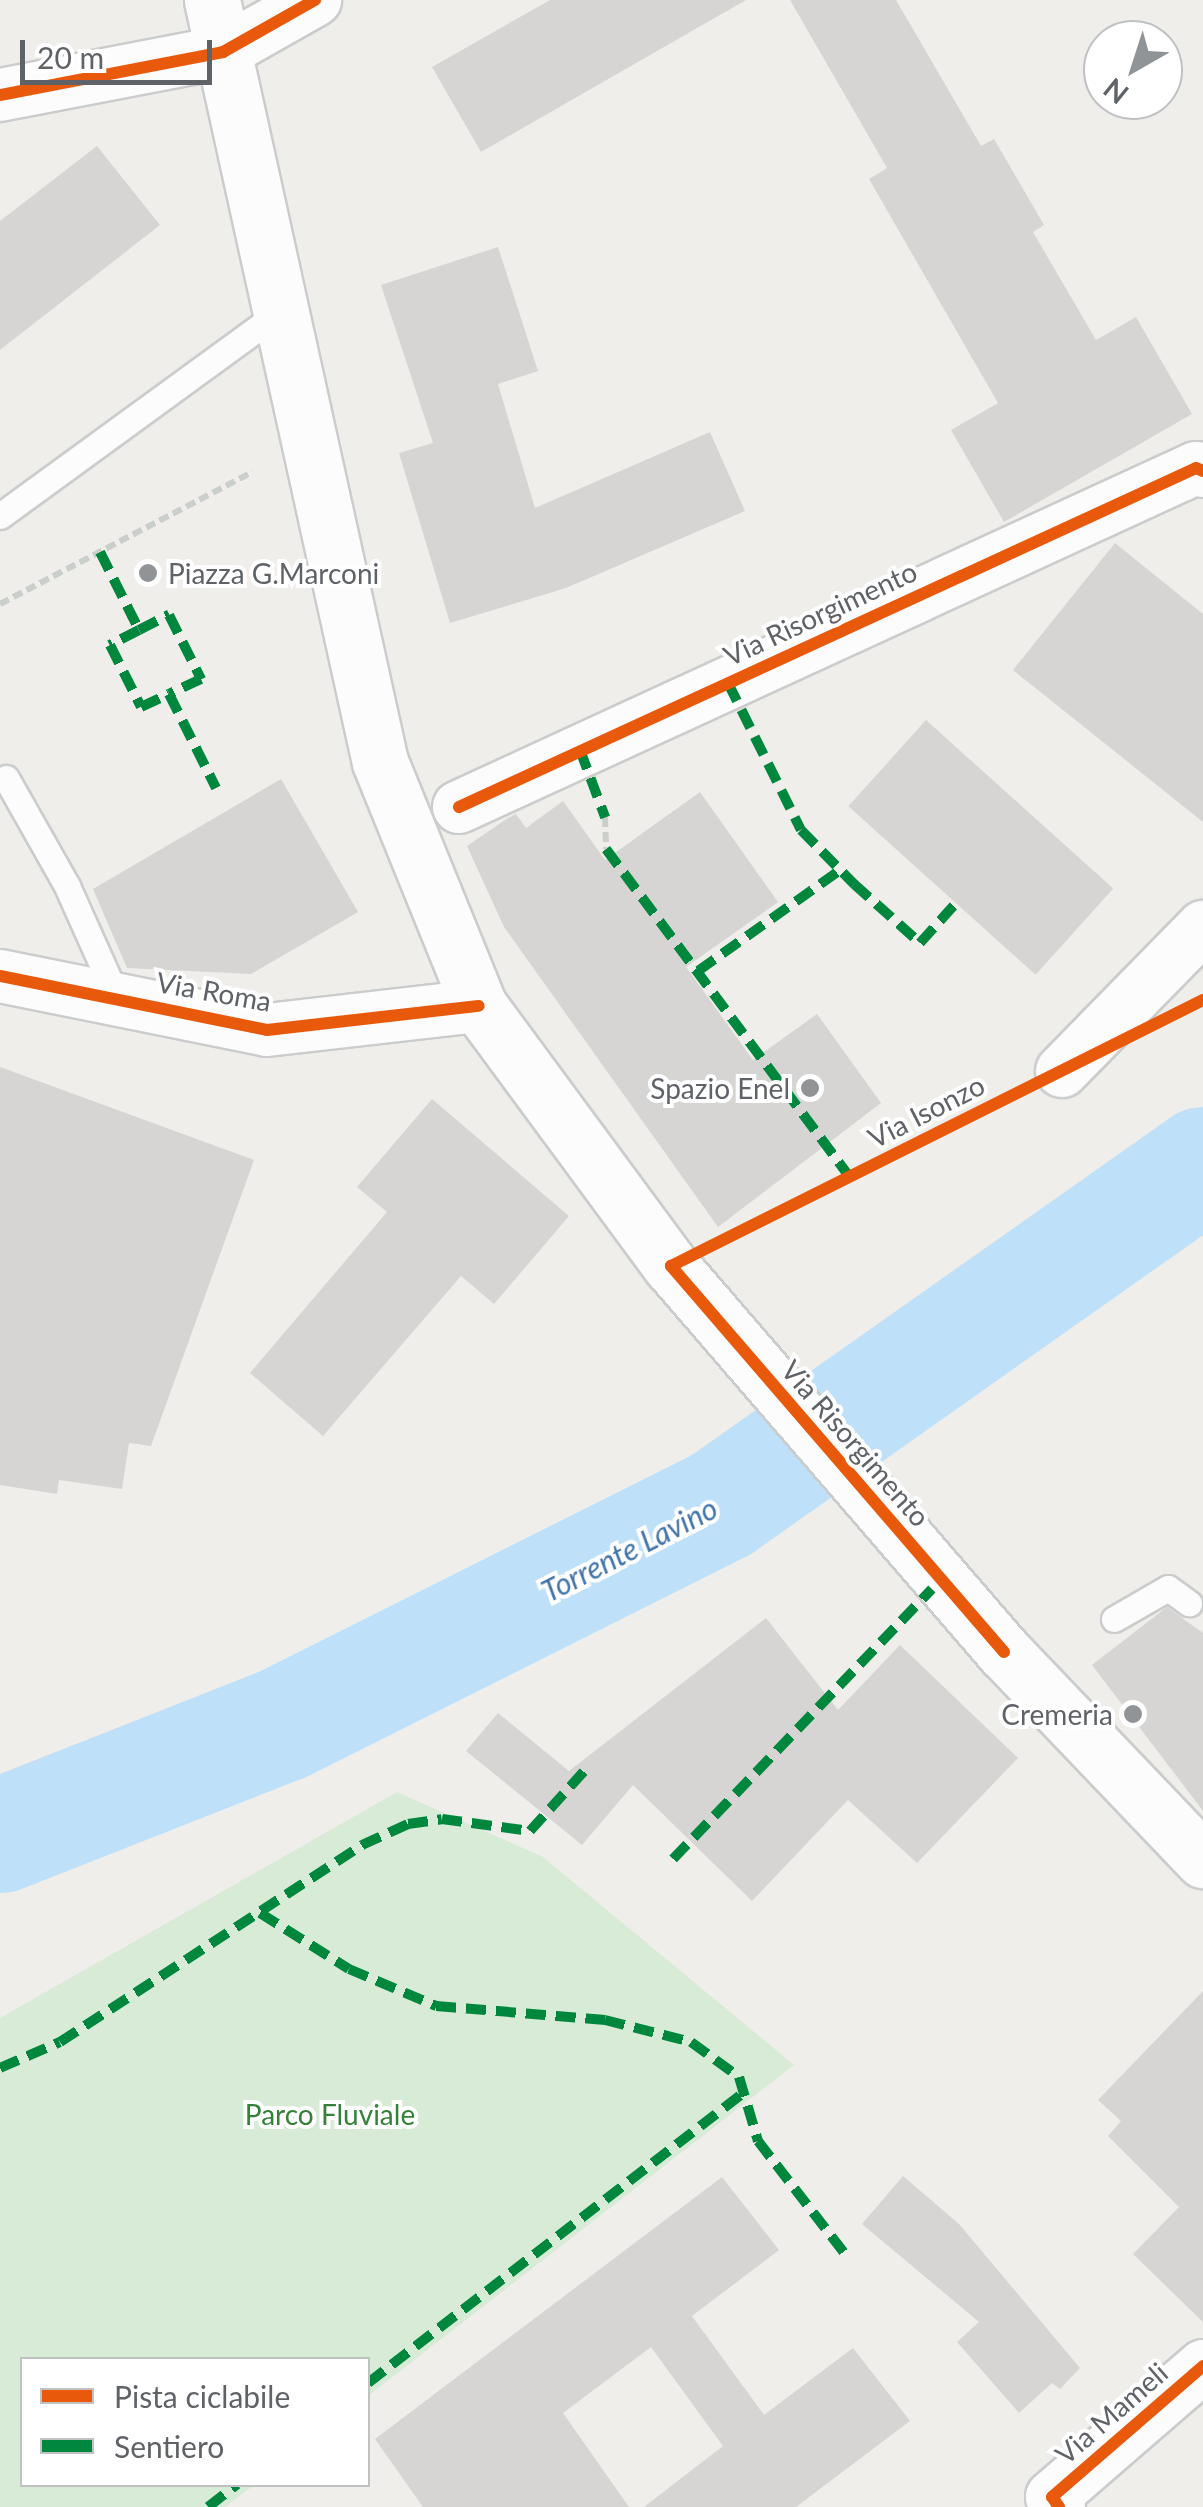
<!DOCTYPE html>
<html>
<head>
<meta charset="utf-8">
<style>
	body { margin:0 }
	#map { position:relative; width:1203px; height:2507px; overflow:hidden; background:#efeeea; font-family:Lato,sans-serif }
	div>[style] { position:absolute }
	[style*='--x'] { left:calc(var(--x)*1px); top:calc(var(--y)*1px); width:calc(var(--w)*1px); rotate:calc(var(--a)*1deg) }
	.green>* { inset:0; background:#d8ebd6 }
	.river>* { height:115px; margin:-57.5px; padding:0 57.5px; transform-origin:57.5px; border-radius:57.5px; background:#bfe0f9 }
	.building>* { inset:0; background:#d6d5d3; transform-origin:0 0 }
	.path>* { height:6px; margin-top:-3px; transform-origin:0; background:repeating-linear-gradient(90deg,#cacfcc 0 10px,transparent 0 15px) }
	.roads { filter:drop-shadow(2px 0 #cbcccc) drop-shadow(-2px 0 #cbcccc) drop-shadow(0 2px #cbcccc) drop-shadow(0 -2px #cbcccc) }
	.lane>* { height:25px; margin:-12.5px; padding:0 12.5px; transform-origin:12.5px; border-radius:12.5px; background:#fdfcfc }
	.street>* { height:52px; margin:-26px; padding:0 26px; transform-origin:26px; border-radius:26px; background:#fdfcfc }
	.secondary>* { height:55px; margin:-27.5px; padding:0 27.5px; transform-origin:27.5px; border-radius:27.5px; background:#fdfcfc }
	.quiet>* { height:10px; margin-top:-5px; transform-origin:0; background:repeating-linear-gradient(90deg,#00873e 0 20px,transparent 0 30px) }
	.cycleway>* { height:12px; margin:-6px; padding:0 6px; transform-origin:6px; border-radius:6px; background:#e8590c }
	.dots>* { width:28px; height:28px; translate:-50% -50%; box-sizing:border-box; border:5px solid #fff; border-radius:50% }
	span { translate:-50% -50%; white-space:nowrap; text-align:center; line-height:1.15; -webkit-text-stroke:8px #fff; paint-order:stroke }
	.poi-label { font-size:28px; color:#5f6368 }
	.left { translate:0 -50%; text-align:left }
	.right { translate:-100% -50%; text-align:right }
	.street-label { font-size:28px; color:#5f6368 }
	.park-label { font-size:28px; color:#348238 }
	.water-label { font-size:30px; color:#4174aa; font-style:italic }
	.legend { position:absolute; left:20px; top:2357px; width:350px; height:130px; box-sizing:border-box; background:#fff; border:2px solid #bfc1c3; margin:0; padding:12px 18px; list-style:none; font-size:30px; color:#5f6368 }
	.legend li { display:flex; align-items:center; gap:20px; height:50px }
	.legend b { width:50px; border:2px solid #bfc1c3 }
	.north { position:absolute; left:1083px; top:20px; width:100px; height:100px; box-sizing:border-box; background:#fff; border:2px solid #bfc1c3; border-radius:50%; rotate:219deg; font-size:28px; font-weight:700; line-height:40px; text-align:center; color:#5f6368 }
	.north::after { content:''; display:block; margin:auto; width:35px; height:45px; background:#919496; clip-path:polygon(50% 0,100% 100%,50% 72%,0 100%) }
	.scale { position:absolute; left:20px; top:40px; width:192px; height:45px; box-sizing:border-box; border:5px solid #5f6368; border-top:0; padding-left:12px; font-size:30px; line-height:35px; white-space:nowrap; color:#5f6368; -webkit-text-stroke:8px #fff; paint-order:stroke }
</style>
</head>
<body>
<div id="map">
	<div class="green">
		<div style="clip-path:polygon(397px 1792px,543px 1857px,794px 2065px,368px 2396px,368px 2360px,22px 2360px,22px 2484px,254px 2485px,225px 2507px,0 2507px,0 2018px)"></div>
	</div>
	<div class="river">
		<div style="--x:0;--y:1835;--w:303;--a:-21.5"></div>
		<div style="--x:282;--y:1724;--w:491;--a:-26.6"></div>
		<div style="--x:721;--y:1504;--w:590;--a:-35.2"></div>
	</div>
	<div class="building">
		<div style="clip-path:polygon(550px 0,746px 0,481px 152px,432px 67px)"></div>
		<div style="clip-path:polygon(790px 0,896px 0,981px 146px,994px 139px,1044px 225px,1033px 232px,1096px 340px,1136px 317px,1192px 414px,1004px 522px,951px 430px,998px 403px,869px 179px,887px 168px)"></div>
		<div style="clip-path:polygon(97px 146px,160px 225px,0 350px,0 221px)"></div>
		<div style="clip-path:polygon(498px 247px,538px 371px,498px 384px,535px 508px,710px 432px,745px 511px,566px 588px,450px 623px,399px 453px,433px 443px,381px 285px)"></div>
		<div style="clip-path:polygon(1115px 543px,1203px 614px,1203px 822px,1013px 670px)"></div>
		<div style="left:926px;top:720px;width:252px;height:116px;rotate:42deg"></div>
		<div style="clip-path:polygon(281px 779px,358px 912px,251px 974px,127px 968px,93px 889px)"></div>
		<div style="clip-path:polygon(700px 792px,778px 902px,686px 967px,753px 1060px,817px 1014px,881px 1103px,718px 1227px,504px 927px,467px 846px,508px 818px,516px 814px,526px 828px,563px 801px,605px 860px)"></div>
		<div style="clip-path:polygon(0 1067px,254px 1160px,151px 1446px,129px 1443px,122px 1489px,59px 1480px,57px 1494px,0 1485px)"></div>
		<div style="clip-path:polygon(432px 1099px,569px 1216px,494px 1304px,461px 1276px,323px 1436px,250px 1373px,387px 1212px,357px 1187px)"></div>
		<div style="clip-path:polygon(1167px 1607px,1203px 1633px,1203px 1811px,1092px 1665px)"></div>
		<div style="clip-path:polygon(766px 1618px,838px 1710px,900px 1645px,1018px 1758px,917px 1863px,848px 1800px,752px 1901px,633px 1785px,582px 1845px,466px 1751px,498px 1713px,569px 1771px)"></div>
		<div style="clip-path:polygon(1203px 1991px,1203px 2322px,1133px 2254px,1179px 2207px,1108px 2136px,1121px 2121px,1098px 2100px)"></div>
		<div style="clip-path:polygon(903px 2176px,959px 2224px,1080px 2368px,1060px 2389px,1052px 2383px,1019px 2413px,957px 2342px,979px 2322px,862px 2224px)"></div>
		<div style="clip-path:polygon(722px 2177px,779px 2250px,692px 2316px,764px 2415px,853px 2348px,910px 2421px,796px 2507px,644px 2507px,723px 2446px,651px 2347px,563px 2413px,629px 2507px,423px 2507px,375px 2439px)"></div>
	</div>
	<div class="path">
		<div style="--x:0;--y:604;--w:285;--a:-27.6"></div>
		<div style="--x:605;--y:817;--w:32;--a:88"></div>
	</div>
	<div class="roads">
		<div class="lane">
			<div style="--x:0;--y:516;--w:351;--a:-36.1"></div>
			<div style="--x:6;--y:778;--w:124;--a:60.5"></div>
			<div style="--x:67;--y:886;--w:123;--a:65.9"></div>
			<div style="--x:1114;--y:1619;--w:62;--a:-29.9"></div>
			<div style="--x:1168;--y:1588;--w:26;--a:36"></div>
		</div>
		<div class="street">
			<div style="--x:0;--y:95;--w:227;--a:-10.9"></div>
			<div style="--x:223;--y:52;--w:106;--a:-29.5"></div>
			<div style="--x:459;--y:807;--w:811;--a:-24.7"></div>
			<div style="--x:1196;--y:468;--w:8;--a:23"></div>
			<div style="--x:0;--y:976;--w:272;--a:11.4"></div>
			<div style="--x:267;--y:1030;--w:213;--a:-6.5"></div>
			<div style="--x:1062;--y:1071;--w:202;--a:-45.6"></div>
			<div style="--x:1059;--y:2507;--w:12;--a:-125"></div>
			<div style="--x:1052;--y:2497;--w:200;--a:-40.9"></div>
		</div>
		<div class="secondary">
			<div style="--x:212;--y:0;--w:780;--a:77.57"></div>
			<div style="--x:380;--y:762;--w:263;--a:67.9"></div>
			<div style="--x:479;--y:1006;--w:323;--a:53.6"></div>
			<div style="--x:671;--y:1266;--w:510;--a:49.22"></div>
			<div style="--x:1004;--y:1652;--w:288;--a:46.3"></div>
		</div>
	</div>
	<div class="quiet">
		<div style="--x:100;--y:552;--w:87;--a:63.4"></div>
		<div style="--x:139;--y:630;--w:34;--a:-27"></div>
		<div style="--x:169;--y:615;--w:72;--a:63.4"></div>
		<div style="--x:201;--y:679;--w:35;--a:155"></div>
		<div style="--x:169;--y:694;--w:105;--a:63.4"></div>
		<div style="--x:139;--y:630;--w:33;--a:153"></div>
		<div style="--x:110;--y:645;--w:69;--a:63.4"></div>
		<div style="--x:141;--y:707;--w:31;--a:-25"></div>
		<div style="--x:728;--y:683;--w:164;--a:63.6"></div>
		<div style="--x:801;--y:830;--w:76;--a:45.5"></div>
		<div style="--x:854;--y:884;--w:89;--a:41.8"></div>
		<div style="--x:920;--y:943;--w:54;--a:-48"></div>
		<div style="--x:580;--y:750;--w:72;--a:69.5"></div>
		<div style="--x:606;--y:849;--w:409;--a:53.4"></div>
		<div style="--x:698;--y:971;--w:174;--a:-35.4"></div>
		<div style="--x:673;--y:1859;--w:374;--a:-46.2"></div>
		<div style="--x:260;--y:1913;--w:105;--a:32.2"></div>
		<div style="--x:349;--y:1969;--w:95;--a:23"></div>
		<div style="--x:436;--y:2006;--w:170;--a:4.7"></div>
		<div style="--x:605;--y:2020;--w:89;--a:14.3"></div>
		<div style="--x:691;--y:2042;--w:59;--a:36.1"></div>
		<div style="--x:739;--y:2077;--w:67;--a:73.5"></div>
		<div style="--x:758;--y:2141;--w:143;--a:52.4"></div>
		<div style="--x:0;--y:2068;--w:65;--a:-23.4"></div>
		<div style="--x:60;--y:2042;--w:361;--a:-33.1"></div>
		<div style="--x:362;--y:1845;--w:51;--a:-24.5"></div>
		<div style="--x:408;--y:1824;--w:34;--a:-8"></div>
		<div style="--x:442;--y:1819;--w:89;--a:7.8"></div>
		<div style="--x:530;--y:1831;--w:84;--a:-47.9"></div>
		<div style="--x:368;--y:2383;--w:475;--a:-37.7"></div>
		<div style="--x:208;--y:2507;--w:37;--a:-38"></div>
	</div>
	<div class="cycleway">
		<div style="--x:0;--y:95;--w:227;--a:-10.9"></div>
		<div style="--x:223;--y:52;--w:106;--a:-29.5"></div>
		<div style="--x:459;--y:807;--w:811;--a:-24.7"></div>
		<div style="--x:1196;--y:468;--w:8;--a:23"></div>
		<div style="--x:0;--y:976;--w:272;--a:11.4"></div>
		<div style="--x:267;--y:1030;--w:213;--a:-6.5"></div>
		<div style="--x:1004;--y:1652;--w:510;--a:-130.78"></div>
		<div style="--x:671;--y:1266;--w:595;--a:-26.57"></div>
		<div style="--x:1059;--y:2507;--w:12;--a:-125"></div>
		<div style="--x:1052;--y:2497;--w:200;--a:-40.9"></div>
	</div>
	<div class="dots">
		<div style="left:148px;top:573px;background:#919496"></div>
		<div style="left:810px;top:1088px;background:#919496"></div>
		<div style="left:1133px;top:1714px;background:#919496"></div>
	</div>
	<div class="poi-label">
		<span class="left" style="left:168px;top:573px">Piazza G.Marconi</span>
		<span class="right" style="left:790px;top:1088px">Spazio Enel</span>
		<span class="right" style="left:1113px;top:1714px">Cremeria</span>
	</div>
	<div class="street-label">
		<span style="left:820px;top:613px;rotate:-25deg">Via Risorgimento</span>
		<span style="left:214px;top:991px;rotate:10deg">Via Roma</span>
		<span style="left:926px;top:1111px;rotate:-27deg">Via Isonzo</span>
		<span style="left:856px;top:1443px;rotate:49deg">Via Risorgimento</span>
		<span style="left:1111px;top:2413px;rotate:-41deg">Via Mameli</span>
	</div>
	<div class="park-label">
		<span style="left:330px;top:2114px">Parco Fluviale</span>
	</div>
	<div class="water-label">
		<span style="left:629px;top:1549px;rotate:-27deg">Torrente Lavino</span>
	</div>
	<ul class="legend">
	<li><b style="height:12px;background:#e8590c"></b>Pista ciclabile</li>
	<li><b style="height:12px;background:#00873e"></b>Sentiero</li>
	</ul>
	<div class="north">N</div>
	<div class="scale">20 m</div>
</div>
</body>
</html>
